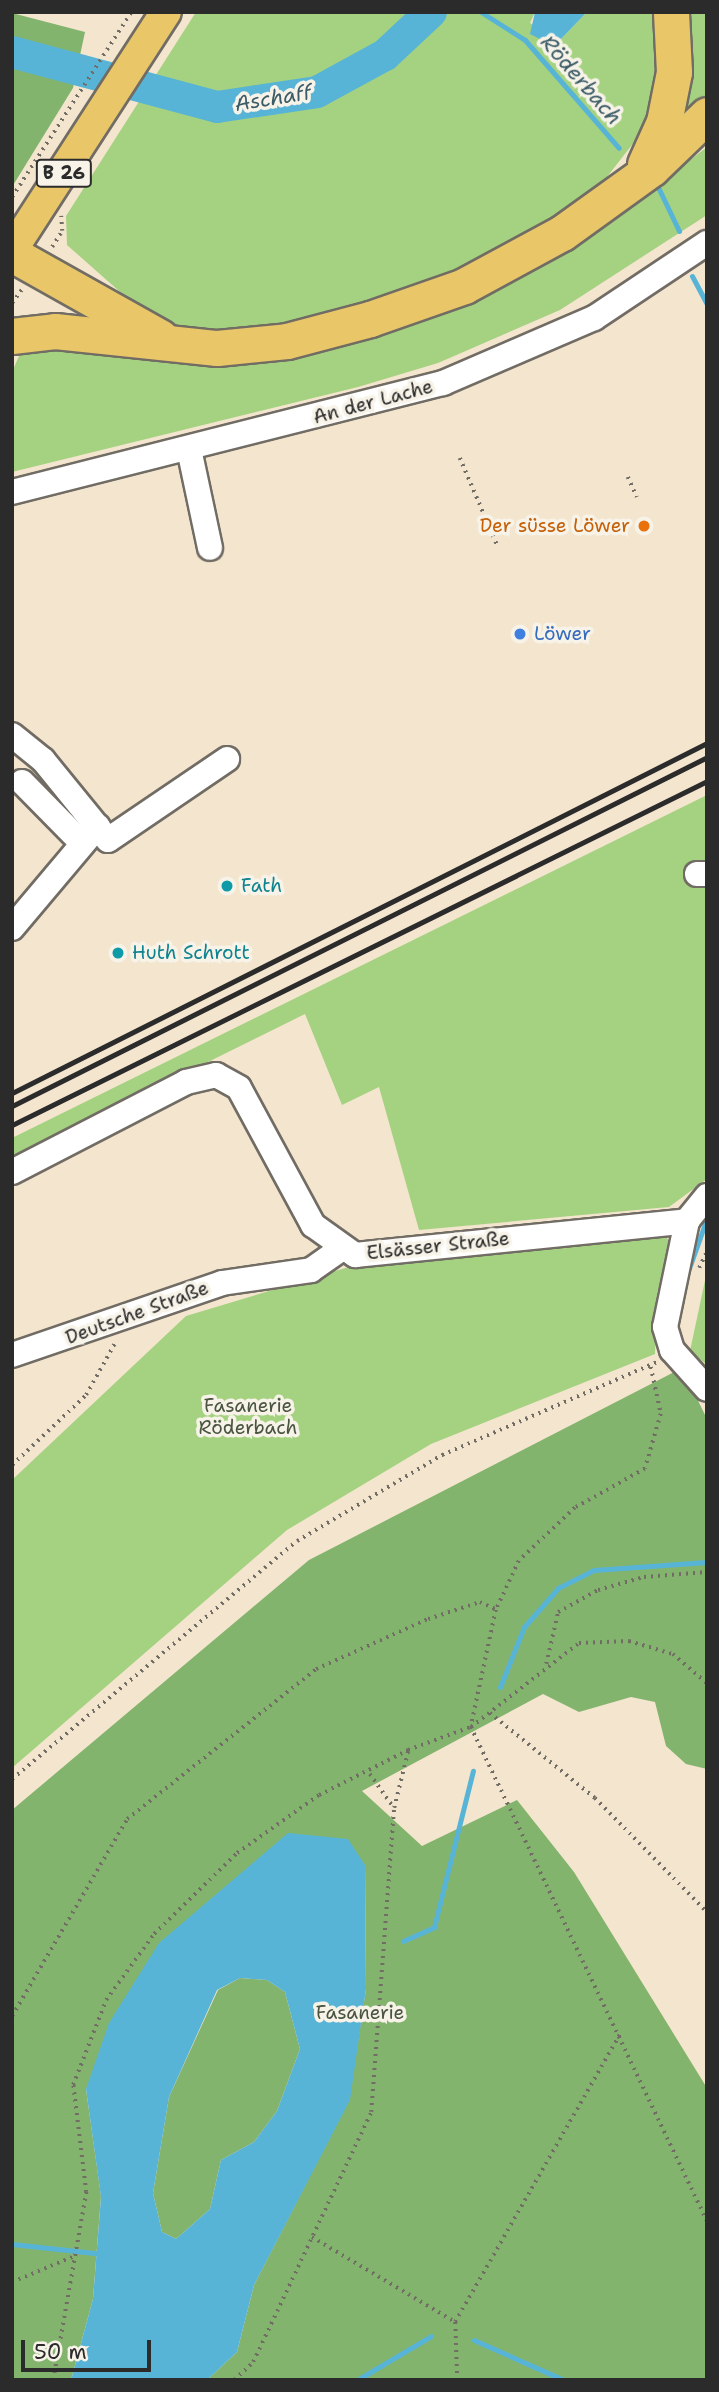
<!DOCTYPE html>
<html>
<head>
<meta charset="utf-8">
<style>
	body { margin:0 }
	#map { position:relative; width:719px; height:2392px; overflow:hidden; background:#f4e5ce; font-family:"Shantell Sans",sans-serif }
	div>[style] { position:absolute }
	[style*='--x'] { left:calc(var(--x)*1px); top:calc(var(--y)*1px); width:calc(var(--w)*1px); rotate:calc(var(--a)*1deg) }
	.green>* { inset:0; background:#a4d280 }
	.forest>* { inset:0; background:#83b46e }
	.water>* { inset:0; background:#58b4d6 }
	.stream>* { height:5px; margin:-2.5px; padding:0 2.5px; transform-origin:2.5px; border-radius:2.5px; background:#58b4d6 }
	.river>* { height:32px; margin:-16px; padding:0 16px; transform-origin:16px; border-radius:16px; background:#58b4d6 }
	.path>* { height:3.5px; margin-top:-1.75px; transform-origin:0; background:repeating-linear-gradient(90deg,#716c64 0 2px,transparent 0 7px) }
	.roads { filter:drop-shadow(2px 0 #716c64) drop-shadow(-2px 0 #716c64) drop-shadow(0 2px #716c64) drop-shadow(0 -2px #716c64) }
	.minor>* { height:24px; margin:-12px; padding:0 12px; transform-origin:12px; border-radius:12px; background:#fff }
	.major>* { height:30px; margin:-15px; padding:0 15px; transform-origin:15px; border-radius:15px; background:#e9c769 }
	.highway>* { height:35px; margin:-17.5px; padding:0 17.5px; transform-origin:17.5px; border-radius:17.5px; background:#e9c769 }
	.rail>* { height:5px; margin:-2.5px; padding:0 2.5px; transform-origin:2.5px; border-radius:2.5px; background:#2b2b2b }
	.dots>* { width:19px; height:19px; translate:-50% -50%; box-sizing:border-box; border:4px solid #f7f3e8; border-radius:50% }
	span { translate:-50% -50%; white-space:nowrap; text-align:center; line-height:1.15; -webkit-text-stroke:7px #f7f3e8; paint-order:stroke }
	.shield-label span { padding:2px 5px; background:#f7f3e8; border:2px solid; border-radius:5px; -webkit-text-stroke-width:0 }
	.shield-label { font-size:18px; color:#2b2b2b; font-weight:700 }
	.street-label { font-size:19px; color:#2b2b2b }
	.food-label { font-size:19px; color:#c56008 }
	.right { translate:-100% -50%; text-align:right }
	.shop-label { font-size:19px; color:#366cbe }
	.left { translate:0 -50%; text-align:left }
	.culture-label { font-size:19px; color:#0d838f }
	.park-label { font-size:19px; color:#495540 }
	.water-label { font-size:21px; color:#3b5b67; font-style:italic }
	.frame { position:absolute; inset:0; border:14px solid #2b2b2b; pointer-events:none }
	.scale { position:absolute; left:21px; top:2340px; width:130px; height:32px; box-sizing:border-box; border:4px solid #2b2b2b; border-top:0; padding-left:9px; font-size:21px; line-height:24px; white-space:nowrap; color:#2b2b2b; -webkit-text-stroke:5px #f7f3e8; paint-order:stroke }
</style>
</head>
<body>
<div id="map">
	<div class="green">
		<div style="clip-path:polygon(196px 12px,535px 12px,530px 23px,560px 40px,587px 12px,653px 12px,657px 92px,635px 141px,596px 191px,553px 223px,460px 273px,285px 329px,217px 335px,180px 330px,119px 291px,67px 245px,66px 216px)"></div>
		<div style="clip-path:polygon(683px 12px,707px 12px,707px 102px,666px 142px)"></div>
		<div style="clip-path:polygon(707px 147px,707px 215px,560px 310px,438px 363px,358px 387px,12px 472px,12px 372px,22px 349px,148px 357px,531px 267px,590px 237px)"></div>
		<div style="clip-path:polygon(707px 795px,707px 1179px,669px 1207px,419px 1230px,379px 1087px,342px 1105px,305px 1014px,12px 1159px,12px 1138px)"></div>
		<div style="clip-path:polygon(664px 1235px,674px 1246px,657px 1293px,655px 1354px,431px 1444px,287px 1530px,12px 1768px,12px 1480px,186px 1316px,352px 1266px)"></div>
		<div style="clip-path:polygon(707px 1271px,707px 1365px,690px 1351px)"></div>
	</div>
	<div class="forest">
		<div style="clip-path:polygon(12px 13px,85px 32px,73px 88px,12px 187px)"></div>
		<div style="clip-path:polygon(682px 1368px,707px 1419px,707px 1769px,686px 1764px,666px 1746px,655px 1702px,631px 1697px,579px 1712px,543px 1694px,362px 1791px,422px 1846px,517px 1800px,574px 1872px,707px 2088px,707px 2380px,207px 2380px,237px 2352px,254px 2285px,349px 2100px,366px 1989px,365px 1865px,86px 2089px,101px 2196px,93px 2299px,71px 2380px,12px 2380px,12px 1810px,309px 1560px)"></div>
		<div style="clip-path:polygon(240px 1978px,267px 1980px,285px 1992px,300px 2049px,277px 2111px,254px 2142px,221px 2160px,210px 2209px,176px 2239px,162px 2232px,153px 2193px,169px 2097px,218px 1990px)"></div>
	</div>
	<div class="water">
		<div style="clip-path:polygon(535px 12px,587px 12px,560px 40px,548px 43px,530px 34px)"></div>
		<div style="clip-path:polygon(evenodd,288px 1833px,348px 1839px,365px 1865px,366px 1989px,350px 2100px,254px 2285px,237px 2352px,207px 2380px,71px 2380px,93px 2299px,101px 2197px,86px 2089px,109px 2023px,159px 1943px,288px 1833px,240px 1978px,267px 1980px,285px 1992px,300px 2049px,277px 2111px,254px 2142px,221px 2160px,210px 2209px,176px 2239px,162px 2232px,153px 2193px,169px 2097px,217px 1990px,240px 1978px)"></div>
	</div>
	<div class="stream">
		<div style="--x:481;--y:12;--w:52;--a:32.5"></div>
		<div style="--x:525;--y:40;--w:143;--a:49"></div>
		<div style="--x:657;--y:185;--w:51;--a:64.4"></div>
		<div style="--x:692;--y:276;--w:32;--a:62"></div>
		<div style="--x:688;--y:1271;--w:56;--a:-70.3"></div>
		<div style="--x:500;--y:1687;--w:65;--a:-68.2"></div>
		<div style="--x:524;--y:1627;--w:52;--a:-48.9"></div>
		<div style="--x:558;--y:1588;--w:40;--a:-26.6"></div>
		<div style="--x:594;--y:1570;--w:113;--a:-4"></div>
		<div style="--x:403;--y:1941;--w:34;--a:-24"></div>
		<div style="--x:434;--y:1927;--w:161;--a:-76"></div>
		<div style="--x:12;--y:2244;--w:92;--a:6.3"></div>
		<div style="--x:474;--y:2340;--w:98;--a:24"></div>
		<div style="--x:357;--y:2380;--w:86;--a:-30.7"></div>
	</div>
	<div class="river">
		<div style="--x:12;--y:52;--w:212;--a:15"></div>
		<div style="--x:217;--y:107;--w:101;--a:-8.5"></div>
		<div style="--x:317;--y:92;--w:77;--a:-28.6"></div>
		<div style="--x:385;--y:55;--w:63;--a:-43.1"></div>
	</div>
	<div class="path">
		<div style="--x:12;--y:197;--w:220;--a:-57.2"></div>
		<div style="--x:52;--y:247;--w:19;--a:-58"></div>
		<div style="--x:62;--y:231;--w:15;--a:-94"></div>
		<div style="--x:12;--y:303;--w:19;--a:-54"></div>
		<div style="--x:460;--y:458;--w:97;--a:66.9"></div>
		<div style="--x:628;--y:477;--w:22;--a:66"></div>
		<div style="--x:699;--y:1268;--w:19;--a:-65"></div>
		<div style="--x:651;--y:1367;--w:48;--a:78"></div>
		<div style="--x:661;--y:1414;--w:57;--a:106.2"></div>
		<div style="--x:645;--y:1469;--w:80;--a:150.9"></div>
		<div style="--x:575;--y:1508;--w:77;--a:136.6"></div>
		<div style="--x:519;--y:1561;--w:54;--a:115.1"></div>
		<div style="--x:496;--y:1610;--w:120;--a:102.1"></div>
		<div style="--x:471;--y:1727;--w:547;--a:64.46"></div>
		<div style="--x:12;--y:1465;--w:102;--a:-43.4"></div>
		<div style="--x:86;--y:1395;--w:62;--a:-60.9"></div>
		<div style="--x:546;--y:1664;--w:53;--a:-77"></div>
		<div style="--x:558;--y:1612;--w:46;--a:-28.8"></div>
		<div style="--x:598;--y:1590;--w:48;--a:-15.8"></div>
		<div style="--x:644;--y:1577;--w:63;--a:-4.5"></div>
		<div style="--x:490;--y:1713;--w:135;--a:39"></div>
		<div style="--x:595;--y:1798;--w:160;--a:45.5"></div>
		<div style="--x:370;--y:1774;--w:42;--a:54.8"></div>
		<div style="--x:12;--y:1779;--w:371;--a:-39.9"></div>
		<div style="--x:297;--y:1541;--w:169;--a:-30.7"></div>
		<div style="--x:442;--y:1455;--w:234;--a:-23.4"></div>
		<div style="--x:12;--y:2016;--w:228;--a:-59.7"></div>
		<div style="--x:127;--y:1819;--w:241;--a:-38.4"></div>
		<div style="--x:316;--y:1669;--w:123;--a:-24.1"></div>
		<div style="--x:428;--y:1619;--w:55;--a:-18.1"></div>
		<div style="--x:480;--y:1602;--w:17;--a:25"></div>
		<div style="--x:312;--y:2237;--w:166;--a:30.7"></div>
		<div style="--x:12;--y:2282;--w:70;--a:-22.6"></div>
		<div style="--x:53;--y:2380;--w:191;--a:-80"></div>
		<div style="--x:86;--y:2192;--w:108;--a:-96.9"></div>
		<div style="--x:73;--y:2085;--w:91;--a:-68.8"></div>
		<div style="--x:106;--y:2000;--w:82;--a:-54"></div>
		<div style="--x:154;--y:1934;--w:116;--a:-44.3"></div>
		<div style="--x:237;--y:1853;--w:100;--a:-35.3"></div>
		<div style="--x:319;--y:1795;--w:100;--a:-26.8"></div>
		<div style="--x:408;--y:1750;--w:67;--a:-20.1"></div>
		<div style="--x:471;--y:1727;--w:137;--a:-37.9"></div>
		<div style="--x:579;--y:1643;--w:50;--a:-2.3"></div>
		<div style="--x:629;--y:1641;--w:46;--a:16.5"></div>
		<div style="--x:673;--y:1654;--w:45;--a:40.5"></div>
		<div style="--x:234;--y:2380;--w:26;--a:-43"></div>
		<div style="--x:253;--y:2362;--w:276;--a:-64.7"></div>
		<div style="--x:371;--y:2112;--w:305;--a:-85.7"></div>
		<div style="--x:394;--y:1808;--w:59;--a:-76.2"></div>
		<div style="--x:457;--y:2380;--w:58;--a:-92"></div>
		<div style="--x:455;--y:2322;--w:332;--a:-60.2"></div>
	</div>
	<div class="roads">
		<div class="minor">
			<div style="--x:189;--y:449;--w:101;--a:78"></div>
			<div style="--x:12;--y:492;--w:445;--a:-14.2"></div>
			<div style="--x:443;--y:383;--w:164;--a:-23.3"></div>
			<div style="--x:594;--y:318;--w:136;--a:-33.6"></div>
			<div style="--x:12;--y:735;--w:40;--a:39"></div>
			<div style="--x:43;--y:760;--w:103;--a:50.9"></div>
			<div style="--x:108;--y:840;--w:144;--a:-34.2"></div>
			<div style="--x:22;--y:782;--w:86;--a:45.5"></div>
			<div style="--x:697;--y:874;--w:10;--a:0"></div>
			<div style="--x:12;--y:928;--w:133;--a:-49.9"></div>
			<div style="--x:12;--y:1172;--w:196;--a:-27.3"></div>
			<div style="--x:186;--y:1082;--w:31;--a:-13"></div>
			<div style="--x:216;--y:1075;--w:26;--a:29"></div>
			<div style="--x:239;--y:1088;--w:156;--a:61.6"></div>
			<div style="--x:313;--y:1225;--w:52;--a:35.5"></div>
			<div style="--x:355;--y:1255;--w:334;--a:-5.8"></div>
			<div style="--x:707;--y:1196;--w:32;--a:129"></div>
			<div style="--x:687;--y:1221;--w:108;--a:101.7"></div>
			<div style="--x:665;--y:1327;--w:24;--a:73"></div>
			<div style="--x:672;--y:1350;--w:52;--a:48.1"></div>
			<div style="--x:12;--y:1355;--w:222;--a:-18.9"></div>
			<div style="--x:222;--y:1283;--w:90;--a:-8.3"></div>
			<div style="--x:311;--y:1270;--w:35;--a:-35"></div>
		</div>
		<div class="major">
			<div style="--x:12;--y:250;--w:283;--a:-57.1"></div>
		</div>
		<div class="highway">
			<div style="--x:645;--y:164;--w:46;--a:-65.7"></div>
			<div style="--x:664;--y:122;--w:51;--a:-78.7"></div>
			<div style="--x:674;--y:72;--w:60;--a:-92.9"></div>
			<div style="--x:12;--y:254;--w:170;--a:29.3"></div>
			<div style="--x:12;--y:336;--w:43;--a:-6.6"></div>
			<div style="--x:55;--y:331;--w:163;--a:6"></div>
			<div style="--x:217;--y:348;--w:70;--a:-5.7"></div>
			<div style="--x:287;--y:341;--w:86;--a:-14.8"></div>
			<div style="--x:370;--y:319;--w:100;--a:-19.3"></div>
			<div style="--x:464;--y:286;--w:111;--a:-28.4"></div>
			<div style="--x:562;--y:233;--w:111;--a:-35.8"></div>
			<div style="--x:652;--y:168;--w:76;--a:-43.9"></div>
		</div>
	</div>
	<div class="rail">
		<div style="--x:12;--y:1093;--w:778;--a:-26.73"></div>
		<div style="--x:12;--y:1106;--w:778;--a:-26.66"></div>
		<div style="--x:12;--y:1125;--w:775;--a:-26.33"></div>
	</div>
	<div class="dots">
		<div style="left:644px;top:526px;background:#e8710a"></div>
		<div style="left:520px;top:634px;background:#3f7fe0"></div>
		<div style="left:227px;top:886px;background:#0f9aa8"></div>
		<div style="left:118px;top:953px;background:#0f9aa8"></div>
	</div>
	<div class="shield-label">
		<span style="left:64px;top:173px">B 26</span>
	</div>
	<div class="street-label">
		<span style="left:373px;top:402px;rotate:-15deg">An der Lache</span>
		<span style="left:438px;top:1246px;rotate:-6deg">Elsässer Straße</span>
		<span style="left:137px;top:1313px;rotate:-20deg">Deutsche Straße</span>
	</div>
	<div class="food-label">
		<span class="right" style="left:630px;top:526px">Der süsse Löwer</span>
	</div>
	<div class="shop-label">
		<span class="left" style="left:534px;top:634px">Löwer</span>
	</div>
	<div class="culture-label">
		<span class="left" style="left:241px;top:886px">Fath</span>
		<span class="left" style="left:132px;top:953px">Huth Schrott</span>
	</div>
	<div class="park-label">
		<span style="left:248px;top:1417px">Fasanerie<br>Röderbach</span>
		<span style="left:360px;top:2013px">Fasanerie</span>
	</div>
	<div class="water-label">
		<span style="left:581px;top:80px;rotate:49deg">Röderbach</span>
		<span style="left:273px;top:98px;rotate:-9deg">Aschaff</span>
	</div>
	<div class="frame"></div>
	<div class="scale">50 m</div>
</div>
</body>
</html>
